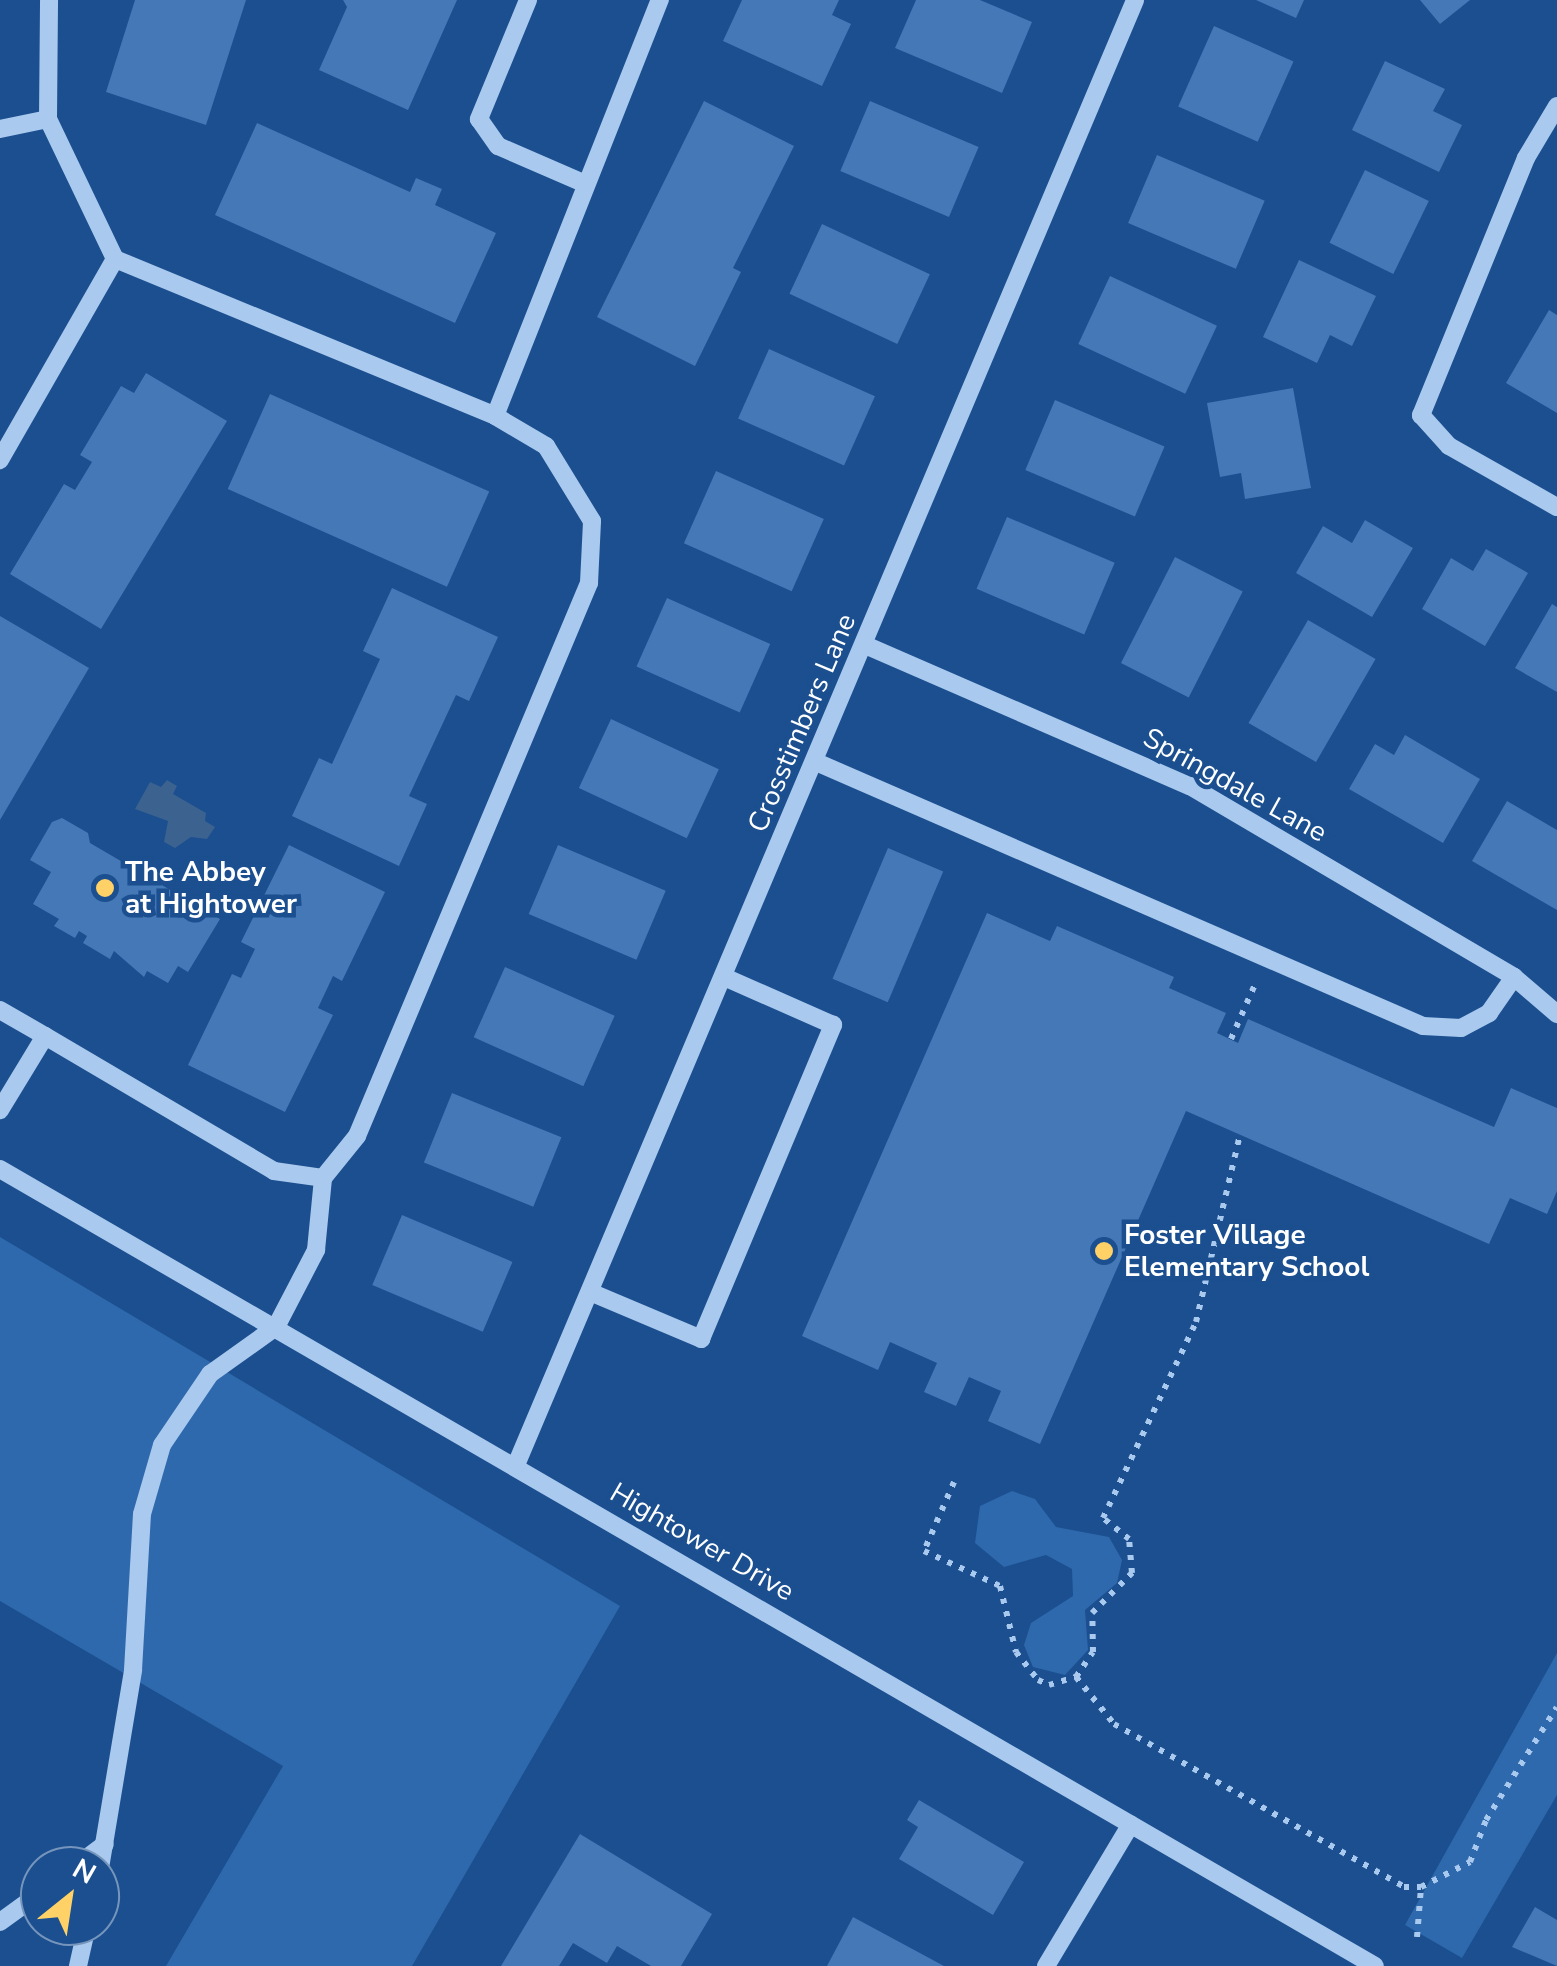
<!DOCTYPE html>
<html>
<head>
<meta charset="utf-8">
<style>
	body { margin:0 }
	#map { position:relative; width:1557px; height:1966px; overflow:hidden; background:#1b4f8f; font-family:"Nunito Sans",sans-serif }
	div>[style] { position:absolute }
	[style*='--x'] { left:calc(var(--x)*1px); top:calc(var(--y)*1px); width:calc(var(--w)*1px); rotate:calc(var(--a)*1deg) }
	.green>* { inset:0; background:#2e69ad }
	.water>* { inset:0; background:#3c6290 }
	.building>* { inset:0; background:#4478b7; transform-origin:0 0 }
	.path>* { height:6px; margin-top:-3px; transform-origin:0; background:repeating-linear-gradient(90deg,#a9c9ee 0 5px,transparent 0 13px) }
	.minor>* { height:18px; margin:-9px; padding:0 9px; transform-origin:9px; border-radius:9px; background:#a9c9ee }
	.dots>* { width:28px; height:28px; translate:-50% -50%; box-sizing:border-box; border:5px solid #1b4f8f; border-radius:50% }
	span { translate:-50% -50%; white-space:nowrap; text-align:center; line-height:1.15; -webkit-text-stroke:9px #1b4f8f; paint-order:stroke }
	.street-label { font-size:28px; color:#fff }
	.poi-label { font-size:28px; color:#fff; font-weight:700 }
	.left { translate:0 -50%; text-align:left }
	.north { position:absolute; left:20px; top:1846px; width:100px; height:100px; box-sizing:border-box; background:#1b4f8f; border:2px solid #7695bc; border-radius:50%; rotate:30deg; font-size:28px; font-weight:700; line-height:40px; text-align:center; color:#fff }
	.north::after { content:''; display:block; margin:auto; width:35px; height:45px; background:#ffd166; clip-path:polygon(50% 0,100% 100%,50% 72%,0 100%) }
</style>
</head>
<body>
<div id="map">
	<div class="green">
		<div style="clip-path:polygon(0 1237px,620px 1606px,412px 1966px,166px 1966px,283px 1766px,0 1601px)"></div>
		<div style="clip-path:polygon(1012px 1491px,1035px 1499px,1056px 1527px,1109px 1537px,1122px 1560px,1117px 1583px,1085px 1610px,1088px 1650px,1065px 1675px,1033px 1667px,1024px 1645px,1031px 1623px,1073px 1596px,1072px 1569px,1046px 1555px,1004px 1567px,975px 1543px,980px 1506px)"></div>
		<div style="clip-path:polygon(1557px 1653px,1557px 1795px,1462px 1958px,1405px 1925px)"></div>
	</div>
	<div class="water">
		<div style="clip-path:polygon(167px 780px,177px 786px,173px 794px,206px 813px,205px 821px,215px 827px,207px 839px,191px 837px,175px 848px,164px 842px,168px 821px,135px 809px,150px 782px,161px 787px)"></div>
	</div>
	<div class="building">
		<div style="clip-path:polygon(135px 0,246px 0,206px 125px,106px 92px)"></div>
		<div style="clip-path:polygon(343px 0,457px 0,408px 110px,319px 70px,347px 7px)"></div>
		<div style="clip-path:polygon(742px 0,839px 0,832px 15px,851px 24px,822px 86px,723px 41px)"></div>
		<div style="clip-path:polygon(916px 0,980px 0,1032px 22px,1002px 93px,895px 48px)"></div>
		<div style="clip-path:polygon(1256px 0,1304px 0,1296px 18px)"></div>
		<div style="clip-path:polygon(1420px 0,1470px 0,1440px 24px)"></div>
		<div style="left:1214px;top:26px;width:87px;height:88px;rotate:24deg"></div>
		<div style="clip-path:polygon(1385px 61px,1445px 89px,1433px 111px,1462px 125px,1439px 172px,1352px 130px)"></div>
		<div style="clip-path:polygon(704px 101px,794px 146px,733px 268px,741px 272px,695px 366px,597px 317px)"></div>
		<div style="left:870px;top:101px;width:118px;height:76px;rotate:23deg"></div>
		<div style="clip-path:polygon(257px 123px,410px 192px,416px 178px,442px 189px,435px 205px,496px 233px,455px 323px,215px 215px)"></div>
		<div style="left:1157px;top:155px;width:117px;height:74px;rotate:23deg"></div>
		<div style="left:1365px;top:170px;width:71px;height:81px;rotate:26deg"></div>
		<div style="left:822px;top:224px;width:119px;height:77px;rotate:25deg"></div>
		<div style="clip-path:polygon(1299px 260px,1376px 296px,1352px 346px,1330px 335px,1317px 363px,1263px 337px)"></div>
		<div style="left:1110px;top:276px;width:118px;height:75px;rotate:25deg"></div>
		<div style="clip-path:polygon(1549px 310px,1557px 315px,1557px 413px,1506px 383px)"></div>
		<div style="left:769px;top:349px;width:116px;height:76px;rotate:24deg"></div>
		<div style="clip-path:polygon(146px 373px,227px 421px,101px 629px,10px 574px,64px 484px,75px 490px,92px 462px,80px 455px,121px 386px,134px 393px)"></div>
		<div style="clip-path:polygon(1293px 388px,1311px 488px,1245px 499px,1241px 473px,1220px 477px,1207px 403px)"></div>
		<div style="left:270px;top:394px;width:240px;height:104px;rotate:24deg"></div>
		<div style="left:1055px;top:400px;width:119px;height:76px;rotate:23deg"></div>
		<div style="left:716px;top:471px;width:118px;height:79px;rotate:24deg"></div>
		<div style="left:1007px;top:517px;width:117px;height:78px;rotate:23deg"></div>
		<div style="clip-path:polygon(1365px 520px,1413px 548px,1372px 617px,1296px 573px,1323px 526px,1352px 543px)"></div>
		<div style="clip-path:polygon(1486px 549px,1528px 573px,1485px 646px,1422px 609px,1451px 558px,1473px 571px)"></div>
		<div style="left:1175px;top:557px;width:76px;height:119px;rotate:27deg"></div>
		<div style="clip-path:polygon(392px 588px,498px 637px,469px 701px,456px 695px,409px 796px,427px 804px,399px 866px,292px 816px,319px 758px,332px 764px,380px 659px,363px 651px)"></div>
		<div style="left:667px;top:598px;width:113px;height:75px;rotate:24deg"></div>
		<div style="clip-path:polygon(1552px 604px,1557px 607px,1557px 692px,1515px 668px)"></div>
		<div style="clip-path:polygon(0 616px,89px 668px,0 820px)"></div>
		<div style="left:1308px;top:620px;width:78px;height:119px;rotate:30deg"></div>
		<div style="left:611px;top:719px;width:119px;height:76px;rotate:25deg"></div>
		<div style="clip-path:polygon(1405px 735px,1480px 779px,1443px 843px,1349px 789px,1375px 744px,1394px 755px)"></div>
		<div style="clip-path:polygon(1507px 801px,1557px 830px,1557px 910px,1472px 861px)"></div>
		<div style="clip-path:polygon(62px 818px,88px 833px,90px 843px,220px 919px,188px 972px,178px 966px,168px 983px,147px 971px,144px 977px,114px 951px,110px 959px,83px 943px,87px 936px,79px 931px,75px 938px,54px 926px,59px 919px,33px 904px,51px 872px,30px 860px,52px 822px)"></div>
		<div style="clip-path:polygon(289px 845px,385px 892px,342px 981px,333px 976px,318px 1008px,333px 1015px,285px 1112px,188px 1065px,232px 974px,241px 978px,255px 949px,241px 942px)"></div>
		<div style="left:558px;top:845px;width:117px;height:75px;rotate:23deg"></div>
		<div style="left:888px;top:848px;width:60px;height:142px;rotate:23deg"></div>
		<div style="clip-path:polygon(987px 913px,1050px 941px,1057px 926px,1174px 977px,1169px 988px,1226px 1013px,1217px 1033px,1238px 1043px,1248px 1019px,1494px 1127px,1511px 1088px,1557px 1108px,1557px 1191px,1547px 1214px,1510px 1198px,1489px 1244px,1186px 1111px,1040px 1444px,988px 1421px,1001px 1391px,969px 1377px,956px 1406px,924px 1392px,937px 1363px,890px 1342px,878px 1370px,802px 1336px)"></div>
		<div style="left:505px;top:967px;width:120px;height:77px;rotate:24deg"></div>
		<div style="left:452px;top:1093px;width:118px;height:75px;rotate:22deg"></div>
		<div style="left:402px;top:1215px;width:120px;height:76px;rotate:23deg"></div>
		<div style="clip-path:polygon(919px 1800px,1024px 1862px,993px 1915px,899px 1859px,918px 1827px,907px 1820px)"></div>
		<div style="clip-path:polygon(580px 1834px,712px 1914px,681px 1966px,651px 1966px,617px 1946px,607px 1963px,573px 1943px,559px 1966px,501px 1966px)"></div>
		<div style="clip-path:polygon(1535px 1907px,1557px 1920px,1557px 1966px,1512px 1947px)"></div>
		<div style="clip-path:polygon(853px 1917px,944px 1966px,827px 1966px)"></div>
	</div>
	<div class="path">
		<div style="--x:1231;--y:1039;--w:62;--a:-66.3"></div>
		<div style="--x:954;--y:1482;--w:75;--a:113.5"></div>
		<div style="--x:924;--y:1551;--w:84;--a:24.7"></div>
		<div style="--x:1000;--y:1586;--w:68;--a:76.4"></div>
		<div style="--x:1016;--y:1652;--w:36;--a:52"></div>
		<div style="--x:1038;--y:1680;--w:12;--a:24"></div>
		<div style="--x:1049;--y:1685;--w:28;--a:-17"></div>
		<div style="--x:1076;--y:1677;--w:30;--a:-56"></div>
		<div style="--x:1093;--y:1652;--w:39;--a:-91"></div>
		<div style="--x:1092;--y:1613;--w:57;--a:-45"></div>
		<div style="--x:1132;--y:1573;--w:34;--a:-95"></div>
		<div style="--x:1129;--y:1539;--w:33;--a:-141"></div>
		<div style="--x:1103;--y:1518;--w:217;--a:-64.6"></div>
		<div style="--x:1196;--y:1322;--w:192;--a:-76.8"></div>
		<div style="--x:1076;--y:1677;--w:60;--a:51"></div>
		<div style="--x:1114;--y:1724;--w:333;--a:29.3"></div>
		<div style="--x:1404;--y:1887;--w:17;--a:0"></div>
		<div style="--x:1417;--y:1937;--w:50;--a:-85.4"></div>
		<div style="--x:1421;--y:1887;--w:55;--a:-27"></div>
		<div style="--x:1470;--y:1862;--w:45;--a:-69.1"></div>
		<div style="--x:1486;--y:1820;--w:133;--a:-57.9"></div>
	</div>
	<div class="minor">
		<div style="--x:528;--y:0;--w:129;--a:112.4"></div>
		<div style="--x:479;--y:119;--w:33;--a:55"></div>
		<div style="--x:498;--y:146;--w:93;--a:23.5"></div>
		<div style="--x:1557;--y:106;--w:61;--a:120.8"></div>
		<div style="--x:1526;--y:158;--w:278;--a:112.2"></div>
		<div style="--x:1421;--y:415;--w:42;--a:47.9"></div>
		<div style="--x:1449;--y:446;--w:124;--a:29.5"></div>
		<div style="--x:48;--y:119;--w:119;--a:-89.5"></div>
		<div style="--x:0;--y:129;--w:49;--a:-11.8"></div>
		<div style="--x:48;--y:119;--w:155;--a:64.4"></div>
		<div style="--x:115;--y:259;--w:232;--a:119.8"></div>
		<div style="--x:115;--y:259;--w:411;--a:22.4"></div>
		<div style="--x:865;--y:645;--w:354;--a:23.5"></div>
		<div style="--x:1190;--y:786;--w:376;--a:30.5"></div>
		<div style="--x:1514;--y:977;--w:57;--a:40.7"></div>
		<div style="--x:816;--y:762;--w:662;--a:23.51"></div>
		<div style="--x:1423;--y:1026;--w:38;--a:3"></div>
		<div style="--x:1461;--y:1028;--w:32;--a:-28"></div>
		<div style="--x:1489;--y:1013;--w:44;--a:-55.2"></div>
		<div style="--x:0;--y:1010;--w:52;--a:30"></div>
		<div style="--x:45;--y:1036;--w:87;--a:121.3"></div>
		<div style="--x:45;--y:1036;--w:266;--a:30.5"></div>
		<div style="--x:274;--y:1171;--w:49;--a:8.1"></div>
		<div style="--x:0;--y:1169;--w:1589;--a:30.1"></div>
		<div style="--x:590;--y:1292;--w:121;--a:22.9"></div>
		<div style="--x:701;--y:1339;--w:341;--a:-67.2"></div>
		<div style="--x:833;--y:1025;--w:119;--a:-156.2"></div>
		<div style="--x:516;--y:1465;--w:1590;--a:-67.09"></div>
		<div style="--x:76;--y:1866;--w:36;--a:-37"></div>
		<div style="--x:100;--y:1868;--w:201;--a:-80.5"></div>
		<div style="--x:133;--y:1670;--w:156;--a:-86.7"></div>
		<div style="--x:142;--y:1514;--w:72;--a:-73.8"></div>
		<div style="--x:162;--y:1445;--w:86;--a:-55.9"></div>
		<div style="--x:210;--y:1374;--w:81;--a:-35.5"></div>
		<div style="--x:276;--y:1327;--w:87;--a:-62.5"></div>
		<div style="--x:316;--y:1250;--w:72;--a:-84.4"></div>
		<div style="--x:323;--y:1178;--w:54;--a:-51"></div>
		<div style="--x:357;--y:1136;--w:600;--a:-67.24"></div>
		<div style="--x:589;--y:583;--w:62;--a:-87.2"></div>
		<div style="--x:592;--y:521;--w:88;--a:-121.5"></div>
		<div style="--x:546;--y:446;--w:59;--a:-149.5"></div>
		<div style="--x:495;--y:416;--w:448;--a:-68.4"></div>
		<div style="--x:0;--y:1922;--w:49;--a:-35.9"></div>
		<div style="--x:78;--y:1966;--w:41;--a:-77.3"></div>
		<div style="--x:1046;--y:1966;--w:165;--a:-59.1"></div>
	</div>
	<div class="dots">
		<div style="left:105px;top:888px;background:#ffd166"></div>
		<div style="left:1104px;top:1251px;background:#ffd166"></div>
	</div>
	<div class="street-label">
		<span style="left:802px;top:723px;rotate:-67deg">Crosstimbers Lane</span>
		<span style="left:1235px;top:785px;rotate:29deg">Springdale Lane</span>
		<span style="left:702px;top:1542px;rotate:30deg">Hightower Drive</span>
	</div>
	<div class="poi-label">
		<span class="left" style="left:125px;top:888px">The Abbey<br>at Hightower</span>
		<span class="left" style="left:1124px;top:1251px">Foster Village<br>Elementary School</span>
	</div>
	<div class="north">N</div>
</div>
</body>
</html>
